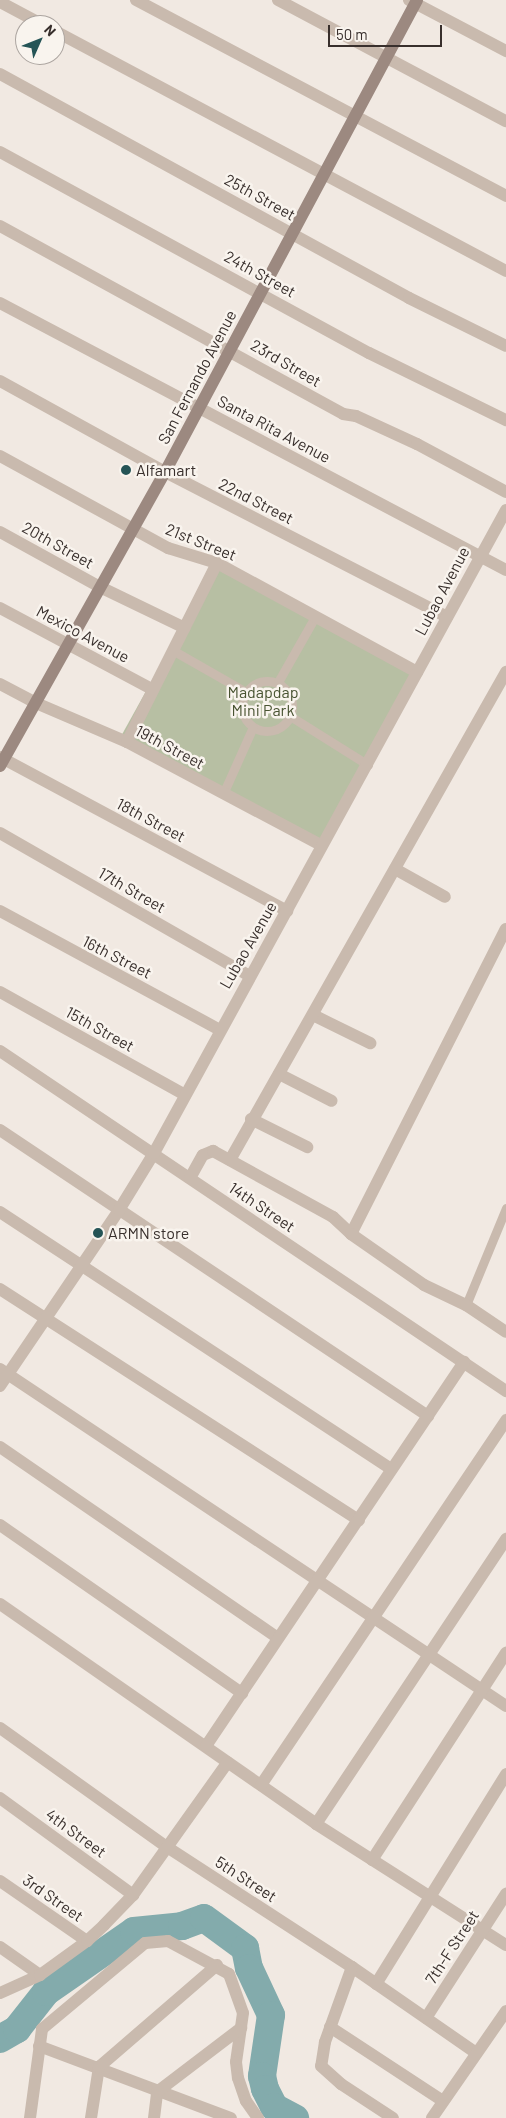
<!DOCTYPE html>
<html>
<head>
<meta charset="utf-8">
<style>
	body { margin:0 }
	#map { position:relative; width:506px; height:2118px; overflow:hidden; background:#f1e9e2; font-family:Barlow,sans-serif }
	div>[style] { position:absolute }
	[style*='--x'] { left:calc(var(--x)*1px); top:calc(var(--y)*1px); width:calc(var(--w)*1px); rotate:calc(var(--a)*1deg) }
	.green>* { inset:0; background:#b7bfa3; transform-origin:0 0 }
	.river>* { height:28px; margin:-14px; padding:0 14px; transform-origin:14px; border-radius:14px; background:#83abac }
	.service>* { height:9px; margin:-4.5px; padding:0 4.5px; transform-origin:4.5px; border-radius:4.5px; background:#c9baae }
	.service>.ring { margin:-4.5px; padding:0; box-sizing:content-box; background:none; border:9px solid #c9baae; border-radius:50% }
	.minor>* { height:12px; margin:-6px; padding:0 6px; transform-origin:6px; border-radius:6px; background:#c9baae }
	.secondary>* { height:12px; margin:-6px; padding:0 6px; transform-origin:6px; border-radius:6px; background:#9c8980 }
	.dots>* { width:14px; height:14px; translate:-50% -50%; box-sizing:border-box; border:2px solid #f9f4ee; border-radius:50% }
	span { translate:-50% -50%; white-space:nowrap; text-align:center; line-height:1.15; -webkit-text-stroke:5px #f9f4ee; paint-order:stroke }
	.street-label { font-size:16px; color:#382f2c }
	.poi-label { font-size:16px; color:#382f2c }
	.left { translate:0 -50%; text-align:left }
	.park-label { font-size:16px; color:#495432 }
	.north { position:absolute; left:15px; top:15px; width:50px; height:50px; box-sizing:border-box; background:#f9f4ee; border:1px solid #aca5a0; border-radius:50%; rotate:46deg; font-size:14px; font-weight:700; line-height:20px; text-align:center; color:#382f2c }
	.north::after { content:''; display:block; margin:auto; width:18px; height:22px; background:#255456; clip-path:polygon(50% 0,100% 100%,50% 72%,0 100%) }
	.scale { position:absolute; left:328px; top:25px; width:114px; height:22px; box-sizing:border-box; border:2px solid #382f2c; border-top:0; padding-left:6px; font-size:15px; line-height:18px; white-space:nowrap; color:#382f2c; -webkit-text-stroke:4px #f9f4ee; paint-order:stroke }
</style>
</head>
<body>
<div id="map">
	<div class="green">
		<div style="left:217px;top:563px;width:228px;height:200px;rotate:29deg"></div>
	</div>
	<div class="river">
		<div style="--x:0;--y:2039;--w:20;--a:-30"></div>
		<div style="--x:17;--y:2029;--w:47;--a:-51.9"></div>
		<div style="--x:46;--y:1992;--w:107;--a:-34.7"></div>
		<div style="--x:134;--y:1931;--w:48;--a:-5.9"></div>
		<div style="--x:182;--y:1926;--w:23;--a:-20"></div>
		<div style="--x:204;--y:1918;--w:51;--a:36.2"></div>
		<div style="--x:245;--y:1948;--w:20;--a:79"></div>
		<div style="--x:249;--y:1968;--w:52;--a:64.9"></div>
		<div style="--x:271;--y:2015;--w:62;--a:98.4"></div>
		<div style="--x:262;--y:2076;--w:13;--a:77"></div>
		<div style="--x:265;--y:2089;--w:20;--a:63"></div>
		<div style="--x:274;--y:2107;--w:24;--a:28"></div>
	</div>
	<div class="service">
		<div style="--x:174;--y:651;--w:83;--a:29.7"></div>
		<div class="ring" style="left:242px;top:681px;width:41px;height:41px"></div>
		<div style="--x:278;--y:682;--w:75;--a:-60.4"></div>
		<div style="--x:290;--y:716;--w:92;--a:32.1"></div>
		<div style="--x:223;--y:794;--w:73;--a:-65.9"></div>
		<div style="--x:466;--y:1305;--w:105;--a:-67.6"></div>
	</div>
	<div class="minor">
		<div style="--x:136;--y:0;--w:419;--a:27.9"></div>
		<div style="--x:278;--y:0;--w:258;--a:28"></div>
		<div style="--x:409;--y:0;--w:110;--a:27.7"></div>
		<div style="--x:0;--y:2;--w:49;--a:28.1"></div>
		<div style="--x:55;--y:31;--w:511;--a:28.02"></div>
		<div style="--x:0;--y:74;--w:466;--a:28.7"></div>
		<div style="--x:409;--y:298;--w:108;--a:26.3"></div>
		<div style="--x:0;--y:152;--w:420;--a:28.6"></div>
		<div style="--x:369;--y:353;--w:153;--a:26.1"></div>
		<div style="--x:0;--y:226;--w:391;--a:28.7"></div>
		<div style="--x:343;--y:414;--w:13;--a:9"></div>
		<div style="--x:356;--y:416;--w:67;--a:24.7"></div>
		<div style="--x:417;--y:444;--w:101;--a:28.3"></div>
		<div style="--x:0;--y:303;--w:572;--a:27.82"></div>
		<div style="--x:0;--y:381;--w:188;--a:28.9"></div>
		<div style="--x:165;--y:472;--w:317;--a:27.2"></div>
		<div style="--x:0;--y:456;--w:192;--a:28.7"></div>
		<div style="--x:168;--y:548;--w:51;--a:17"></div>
		<div style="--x:217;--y:563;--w:228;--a:28.6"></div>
		<div style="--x:0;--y:532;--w:114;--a:28.8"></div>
		<div style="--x:100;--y:587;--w:94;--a:25.8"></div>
		<div style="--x:0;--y:608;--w:172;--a:28.1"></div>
		<div style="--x:0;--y:684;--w:41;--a:27.8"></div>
		<div style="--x:36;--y:703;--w:99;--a:23.2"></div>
		<div style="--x:127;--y:742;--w:220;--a:28"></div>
		<div style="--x:127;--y:742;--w:200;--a:-63.3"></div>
		<div style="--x:0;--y:757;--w:326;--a:28.2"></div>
		<div style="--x:0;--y:833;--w:286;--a:29.8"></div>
		<div style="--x:395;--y:869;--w:57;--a:29.2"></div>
		<div style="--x:0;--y:911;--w:250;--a:28.4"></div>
		<div style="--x:0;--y:992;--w:212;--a:29.1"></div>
		<div style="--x:313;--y:1015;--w:64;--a:26.2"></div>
		<div style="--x:0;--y:1051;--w:610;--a:33.9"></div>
		<div style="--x:279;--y:1074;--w:59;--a:27"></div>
		<div style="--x:251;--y:1119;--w:63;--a:26.6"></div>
		<div style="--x:0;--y:1130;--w:515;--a:33.75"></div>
		<div style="--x:230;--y:1160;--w:561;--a:-60.51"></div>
		<div style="--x:190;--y:1178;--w:26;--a:-61"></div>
		<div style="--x:203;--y:1155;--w:11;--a:-22"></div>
		<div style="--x:213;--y:1151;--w:137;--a:28.8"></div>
		<div style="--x:333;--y:1217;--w:25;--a:43"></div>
		<div style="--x:351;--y:1234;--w:342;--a:-63.1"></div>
		<div style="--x:0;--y:1212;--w:468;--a:33.3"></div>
		<div style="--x:351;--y:1234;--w:89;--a:34.9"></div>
		<div style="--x:424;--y:1285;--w:47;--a:25.5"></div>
		<div style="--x:466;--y:1305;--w:48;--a:34"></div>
		<div style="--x:0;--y:1289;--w:427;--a:32.8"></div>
		<div style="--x:0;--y:1369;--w:608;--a:33.66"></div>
		<div style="--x:0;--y:1386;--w:212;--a:-55.9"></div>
		<div style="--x:119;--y:1210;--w:67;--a:-58.4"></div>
		<div style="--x:154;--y:1153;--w:733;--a:-61.3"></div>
		<div style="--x:0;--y:1447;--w:337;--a:34.5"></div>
		<div style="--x:0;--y:1525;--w:295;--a:34.8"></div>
		<div style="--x:0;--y:1604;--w:385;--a:34.8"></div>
		<div style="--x:316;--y:1824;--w:225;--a:32.5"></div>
		<div style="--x:0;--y:1728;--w:205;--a:35.5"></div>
		<div style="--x:167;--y:1847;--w:221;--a:33"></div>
		<div style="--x:352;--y:1967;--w:151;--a:34.7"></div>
		<div style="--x:206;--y:1746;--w:463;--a:-56.1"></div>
		<div style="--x:261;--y:1785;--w:440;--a:-56.1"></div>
		<div style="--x:0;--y:1798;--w:165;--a:36.1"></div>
		<div style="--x:316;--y:1824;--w:343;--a:-56.3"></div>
		<div style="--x:372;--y:1860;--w:247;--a:-57.1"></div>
		<div style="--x:0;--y:1881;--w:106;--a:34.6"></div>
		<div style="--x:0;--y:1947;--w:49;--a:35"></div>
		<div style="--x:352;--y:1967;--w:80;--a:109.8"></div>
		<div style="--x:325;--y:2042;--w:24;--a:99"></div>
		<div style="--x:321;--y:2066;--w:27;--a:42"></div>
		<div style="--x:341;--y:2084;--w:62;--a:33.2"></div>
		<div style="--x:376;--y:1984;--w:247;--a:-58.2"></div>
		<div style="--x:0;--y:1993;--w:44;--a:-24.2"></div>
		<div style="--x:40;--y:1975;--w:58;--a:-35.9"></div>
		<div style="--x:87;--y:1941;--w:23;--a:-43"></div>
		<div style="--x:104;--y:1925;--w:42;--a:-46"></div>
		<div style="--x:133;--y:1895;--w:163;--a:-54.5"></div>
		<div style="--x:426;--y:2018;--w:148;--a:-57.2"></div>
		<div style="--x:330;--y:2027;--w:135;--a:33.2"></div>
		<div style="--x:39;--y:2046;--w:205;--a:20.6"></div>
		<div style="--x:30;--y:2118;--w:90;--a:-82.3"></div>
		<div style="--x:42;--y:2029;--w:134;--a:-39.9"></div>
		<div style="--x:145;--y:1943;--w:23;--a:-5"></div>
		<div style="--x:168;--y:1941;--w:69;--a:28.4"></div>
		<div style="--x:229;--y:1974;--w:41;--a:70.3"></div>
		<div style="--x:243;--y:2013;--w:49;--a:98.1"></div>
		<div style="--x:236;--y:2062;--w:16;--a:83"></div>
		<div style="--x:238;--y:2078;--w:24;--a:71"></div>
		<div style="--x:246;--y:2101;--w:21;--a:55"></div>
		<div style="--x:91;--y:2118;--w:52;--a:-81.1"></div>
		<div style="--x:99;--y:2067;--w:156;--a:-40.8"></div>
		<div style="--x:154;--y:2118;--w:26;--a:-83"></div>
		<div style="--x:157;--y:2092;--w:106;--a:-37.3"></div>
		<div style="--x:432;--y:2118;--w:130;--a:-55.3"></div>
	</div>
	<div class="secondary">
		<div style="--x:0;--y:766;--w:337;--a:-60.7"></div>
		<div style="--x:165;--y:472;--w:535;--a:-61.9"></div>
	</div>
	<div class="dots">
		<div style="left:126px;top:470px;background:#255456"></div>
		<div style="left:98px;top:1233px;background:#255456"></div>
	</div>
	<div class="street-label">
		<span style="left:260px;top:197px;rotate:29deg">25th Street</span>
		<span style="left:260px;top:274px;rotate:29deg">24th Street</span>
		<span style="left:286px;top:363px;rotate:30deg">23rd Street</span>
		<span style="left:197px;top:377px;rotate:-62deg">San Fernando Avenue</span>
		<span style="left:274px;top:429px;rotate:28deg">Santa Rita Avenue</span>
		<span style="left:256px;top:501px;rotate:27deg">22nd Street</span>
		<span style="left:201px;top:542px;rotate:22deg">21st Street</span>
		<span style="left:58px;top:545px;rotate:29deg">20th Street</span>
		<span style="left:442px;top:591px;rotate:-62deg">Lubao Avenue</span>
		<span style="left:83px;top:634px;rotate:28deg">Mexico Avenue</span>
		<span style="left:170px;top:747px;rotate:28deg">19th Street</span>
		<span style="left:151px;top:820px;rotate:28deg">18th Street</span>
		<span style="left:132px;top:890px;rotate:30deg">17th Street</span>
		<span style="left:248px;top:945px;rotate:-60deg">Lubao Avenue</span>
		<span style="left:117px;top:957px;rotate:27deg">16th Street</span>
		<span style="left:100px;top:1029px;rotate:29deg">15th Street</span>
		<span style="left:262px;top:1207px;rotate:34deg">14th Street</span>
		<span style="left:76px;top:1833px;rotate:36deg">4th Street</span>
		<span style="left:246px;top:1879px;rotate:33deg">5th Street</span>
		<span style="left:53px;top:1898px;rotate:35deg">3rd Street</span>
		<span style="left:452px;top:1947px;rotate:-57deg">7th-F Street</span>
	</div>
	<div class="poi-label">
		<span class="left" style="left:136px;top:470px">Alfamart</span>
		<span class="left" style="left:108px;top:1233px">ARMN store</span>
	</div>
	<div class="park-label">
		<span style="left:263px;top:701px">Madapdap<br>Mini Park</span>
	</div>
	<div class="north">N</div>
	<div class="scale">50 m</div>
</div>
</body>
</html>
